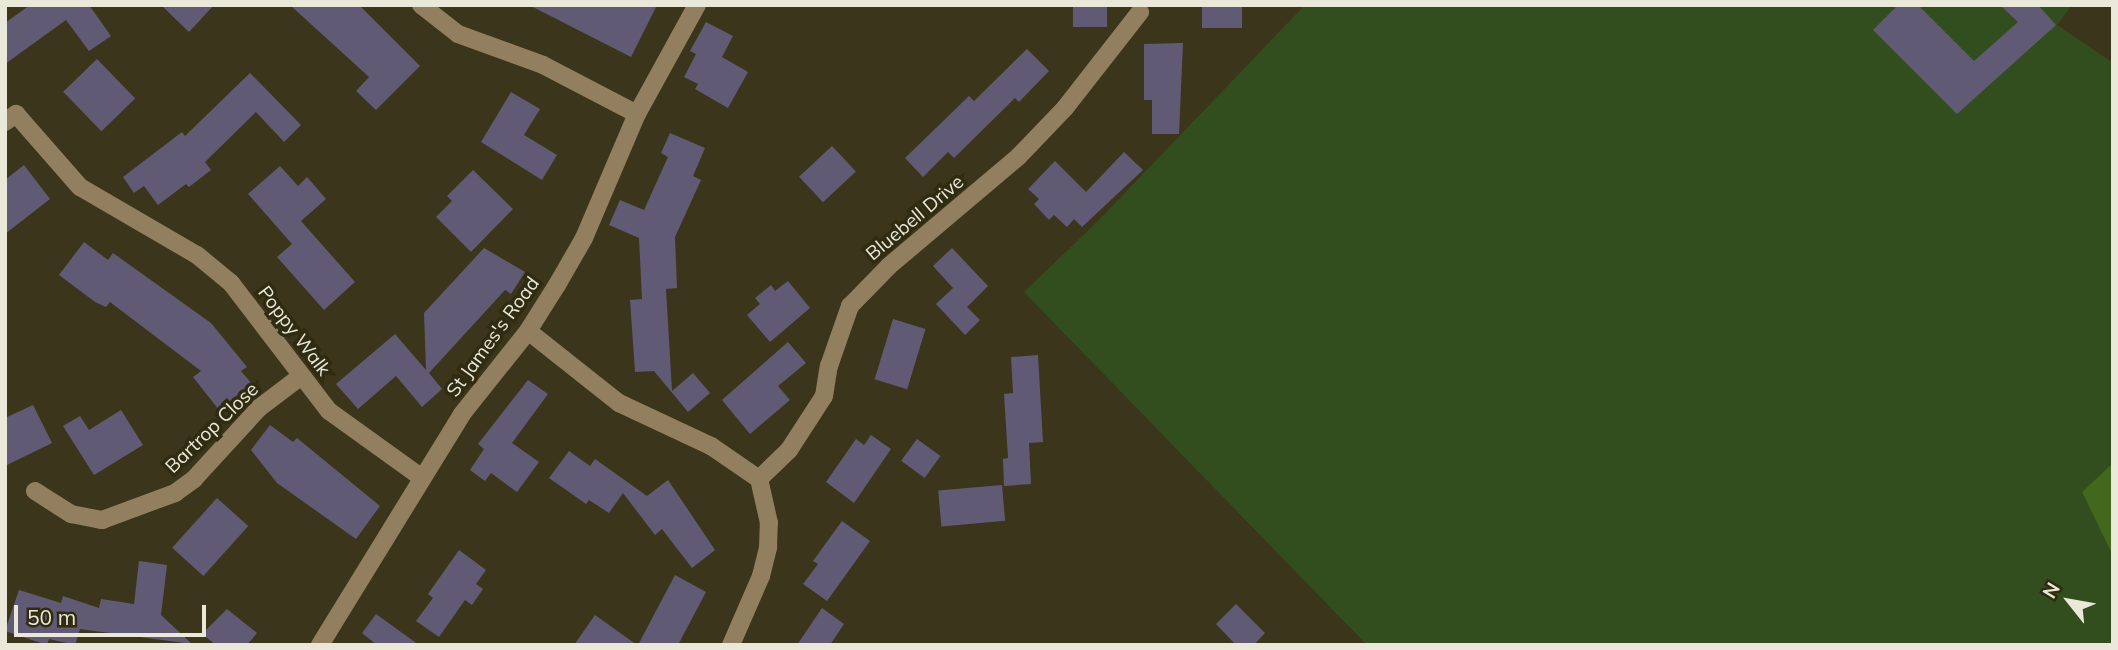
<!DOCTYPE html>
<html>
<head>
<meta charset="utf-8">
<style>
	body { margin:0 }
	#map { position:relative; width:2118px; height:650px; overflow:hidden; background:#3b361b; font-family:Mulish,sans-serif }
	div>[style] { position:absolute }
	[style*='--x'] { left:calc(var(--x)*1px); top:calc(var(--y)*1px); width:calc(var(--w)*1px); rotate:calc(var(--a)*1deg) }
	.green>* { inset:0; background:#334e1e }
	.forest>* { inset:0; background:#41681c }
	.building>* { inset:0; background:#615a75; transform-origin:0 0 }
	.minor>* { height:18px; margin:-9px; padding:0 9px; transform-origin:9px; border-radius:9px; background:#927f5f }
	span { translate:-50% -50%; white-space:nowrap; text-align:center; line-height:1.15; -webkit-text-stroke:7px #302c11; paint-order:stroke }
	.street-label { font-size:19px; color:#eae8d8 }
	.frame { position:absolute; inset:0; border:7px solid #eae8d8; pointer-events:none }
	.north { position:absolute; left:2034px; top:566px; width:70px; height:70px; -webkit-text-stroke:5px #302c11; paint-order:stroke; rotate:301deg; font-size:19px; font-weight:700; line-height:28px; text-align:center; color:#eae8d8 }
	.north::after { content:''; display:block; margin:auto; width:24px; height:32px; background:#eae8d8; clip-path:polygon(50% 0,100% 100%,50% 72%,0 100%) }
	.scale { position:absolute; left:14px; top:605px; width:192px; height:32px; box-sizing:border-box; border:4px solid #eae8d8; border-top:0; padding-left:9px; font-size:21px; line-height:24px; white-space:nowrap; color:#eae8d8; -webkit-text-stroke:5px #302c11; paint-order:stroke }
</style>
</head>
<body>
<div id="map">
	<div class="green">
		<div style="clip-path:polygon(1305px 5px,2072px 5px,2057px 25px,2113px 63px,2113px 463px,2082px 492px,2113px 556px,2113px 645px,1367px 645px,1024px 292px,1096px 223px)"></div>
	</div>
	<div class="forest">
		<div style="clip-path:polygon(2113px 463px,2113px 556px,2082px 492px)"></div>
	</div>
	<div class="building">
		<div style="clip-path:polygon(30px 5px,89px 5px,111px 36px,89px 51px,66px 20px,5px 64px,5px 23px)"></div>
		<div style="clip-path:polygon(161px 5px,214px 5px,189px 32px)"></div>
		<div style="clip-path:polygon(290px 5px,359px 5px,420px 66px,376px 110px,356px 91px,369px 77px)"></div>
		<div style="clip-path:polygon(529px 5px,657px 5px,631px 57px)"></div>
		<div style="left:1073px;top:5px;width:34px;height:22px"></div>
		<div style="left:1202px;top:5px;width:40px;height:23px"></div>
		<div style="clip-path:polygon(1898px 5px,1918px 5px,1974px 61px,2018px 22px,2000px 5px,2038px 5px,2056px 25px,1957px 114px,1873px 30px)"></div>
		<div style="clip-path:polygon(706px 22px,733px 36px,722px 57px,748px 72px,728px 108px,695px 89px,698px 84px,684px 77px,696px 54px,690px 51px)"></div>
		<div style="clip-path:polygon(1183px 43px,1179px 134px,1152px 134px,1152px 100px,1144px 100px,1144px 44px)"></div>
		<div style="clip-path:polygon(1027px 49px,1049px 71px,1019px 102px,1015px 98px,954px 158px,948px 152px,923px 177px,905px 158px,969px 96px,974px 101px)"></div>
		<div style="left:97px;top:59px;width:55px;height:47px;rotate:46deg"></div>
		<div style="clip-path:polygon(250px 73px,301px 125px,284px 142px,256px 112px,205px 162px,211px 170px,189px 187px,186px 184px,158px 205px,144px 186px,134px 193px,123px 177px,182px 132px,185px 136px)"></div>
		<div style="clip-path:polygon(511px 92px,540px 109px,524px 135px,557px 155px,542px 180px,481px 142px)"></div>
		<div style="clip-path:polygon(670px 133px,705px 148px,693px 176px,701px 180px,675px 237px,677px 288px,666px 289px,672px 391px,693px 373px,710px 393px,688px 412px,654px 371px,635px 372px,630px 300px,642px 299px,639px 238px,609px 225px,620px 200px,644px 210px,668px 157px,661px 153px)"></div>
		<div style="left:832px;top:146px;width:35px;height:45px;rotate:47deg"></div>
		<div style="clip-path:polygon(1124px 152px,1143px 170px,1082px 227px,1074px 219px,1067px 227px,1054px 215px,1049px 220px,1034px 204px,1039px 199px,1028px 189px,1055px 161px,1086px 192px)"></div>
		<div style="clip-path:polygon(24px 165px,50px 199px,5px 234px,5px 180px)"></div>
		<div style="clip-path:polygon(280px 166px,298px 186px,307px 177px,326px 199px,301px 221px,355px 282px,324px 310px,277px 257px,292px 244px,248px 194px)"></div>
		<div style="clip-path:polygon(473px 170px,513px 209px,471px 252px,436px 217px,452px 201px,447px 196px)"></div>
		<div style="clip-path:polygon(84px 242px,108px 260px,113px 253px,211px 323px,247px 367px,241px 371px,252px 384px,219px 410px,193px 377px,201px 371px,110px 302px,106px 307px,95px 302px,59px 275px)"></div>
		<div style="clip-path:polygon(484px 248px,525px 272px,511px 294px,505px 290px,429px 373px,442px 389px,422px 407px,396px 376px,358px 409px,336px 384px,395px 334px,426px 370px,424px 313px)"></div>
		<div style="clip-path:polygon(952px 248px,988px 286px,967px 307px,980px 320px,965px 335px,936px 304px,953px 288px,933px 266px)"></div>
		<div style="clip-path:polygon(788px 281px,810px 308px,770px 342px,747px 315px,760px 304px,755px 298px,771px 285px,775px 291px)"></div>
		<div style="left:893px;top:319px;width:34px;height:63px;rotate:17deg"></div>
		<div style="clip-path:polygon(788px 342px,806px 363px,778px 386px,790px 400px,750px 434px,722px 400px)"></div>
		<div style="clip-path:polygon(1038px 355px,1043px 442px,1029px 443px,1031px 484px,1004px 486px,1003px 459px,1008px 458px,1004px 394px,1013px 393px,1011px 357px)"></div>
		<div style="clip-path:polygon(528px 380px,548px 394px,512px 443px,539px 462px,517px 492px,491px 473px,485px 481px,470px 470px,484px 449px,478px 444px)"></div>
		<div style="clip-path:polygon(33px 405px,52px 443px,5px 466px,5px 418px)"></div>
		<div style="clip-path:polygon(121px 410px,143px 445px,94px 475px,63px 426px,80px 416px,89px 430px)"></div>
		<div style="clip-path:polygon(270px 425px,293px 442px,297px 438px,380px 506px,356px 539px,277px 483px,251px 450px)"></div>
		<div style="clip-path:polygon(871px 435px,891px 449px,854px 503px,826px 482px,856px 439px,864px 445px)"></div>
		<div style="left:917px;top:439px;width:29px;height:27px;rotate:36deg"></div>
		<div style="clip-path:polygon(569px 451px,590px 466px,595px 459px,647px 496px,668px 480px,715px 550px,692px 568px,662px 529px,655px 535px,623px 493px,609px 513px,589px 500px,586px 504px,549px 478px)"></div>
		<div style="left:1002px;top:485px;width:36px;height:64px;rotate:85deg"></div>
		<div style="left:217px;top:498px;width:42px;height:67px;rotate:42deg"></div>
		<div style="clip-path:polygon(842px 521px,870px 541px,827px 601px,803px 584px,818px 564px,813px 561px)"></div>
		<div style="clip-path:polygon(459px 550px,486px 570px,476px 584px,483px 589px,472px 605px,465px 600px,439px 637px,416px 621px,433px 598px,428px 594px)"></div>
		<div style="clip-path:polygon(139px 561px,167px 565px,161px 615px,192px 644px,80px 629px,75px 645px,49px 639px,47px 645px,5px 631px,19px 590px,61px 603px,63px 596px,99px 608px,101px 599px,134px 604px)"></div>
		<div style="clip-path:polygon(675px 575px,706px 592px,678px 645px,638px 645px)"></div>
		<div style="clip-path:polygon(1236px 604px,1265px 633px,1254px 645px,1236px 645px,1216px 624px)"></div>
		<div style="clip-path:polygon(822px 608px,844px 624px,830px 645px,797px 645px)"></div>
		<div style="clip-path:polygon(227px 609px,257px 633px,247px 645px,216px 645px,202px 634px)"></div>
		<div style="clip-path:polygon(376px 614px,419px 645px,377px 645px,362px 633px)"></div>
		<div style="clip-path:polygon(595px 615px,637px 645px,574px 645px)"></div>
	</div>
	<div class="minor">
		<div style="--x:421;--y:5;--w:47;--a:38.1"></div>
		<div style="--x:458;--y:34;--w:90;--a:20"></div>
		<div style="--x:543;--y:65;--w:106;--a:27.5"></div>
		<div style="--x:5;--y:122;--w:14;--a:-36"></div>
		<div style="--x:16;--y:114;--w:97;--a:48.8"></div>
		<div style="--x:80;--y:187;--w:135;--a:30.2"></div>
		<div style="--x:197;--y:255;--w:44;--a:39.5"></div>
		<div style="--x:231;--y:283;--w:161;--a:52.6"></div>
		<div style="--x:329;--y:411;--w:113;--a:35.7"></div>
		<div style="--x:528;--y:331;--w:116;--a:38.4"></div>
		<div style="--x:619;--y:403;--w:102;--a:25.1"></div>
		<div style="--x:711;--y:446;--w:58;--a:34.5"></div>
		<div style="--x:35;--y:491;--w:43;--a:32.6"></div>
		<div style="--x:71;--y:514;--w:32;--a:11"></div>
		<div style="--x:102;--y:520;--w:78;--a:-20.3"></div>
		<div style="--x:175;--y:493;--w:24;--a:-36"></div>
		<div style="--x:194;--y:479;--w:96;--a:-47.5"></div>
		<div style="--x:259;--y:408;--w:51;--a:-37.1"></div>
		<div style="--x:320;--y:645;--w:271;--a:-58.4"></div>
		<div style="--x:462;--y:414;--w:106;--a:-51.5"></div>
		<div style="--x:528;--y:331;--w:54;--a:-57.8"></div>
		<div style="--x:557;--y:285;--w:54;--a:-60.1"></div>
		<div style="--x:584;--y:238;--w:135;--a:-66.9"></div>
		<div style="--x:637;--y:114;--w:124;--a:-61.2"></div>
		<div style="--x:731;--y:645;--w:75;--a:-66.5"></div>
		<div style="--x:761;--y:576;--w:30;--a:-76"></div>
		<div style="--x:768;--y:547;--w:24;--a:-88"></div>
		<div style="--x:769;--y:523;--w:45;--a:-102.8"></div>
		<div style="--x:759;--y:479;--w:42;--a:-44"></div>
		<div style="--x:789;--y:450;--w:64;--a:-57.1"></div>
		<div style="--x:824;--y:396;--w:30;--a:-81"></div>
		<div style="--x:829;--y:366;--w:64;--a:-70.7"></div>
		<div style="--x:850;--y:306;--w:56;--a:-45.7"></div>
		<div style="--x:889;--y:266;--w:170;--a:-40.2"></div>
		<div style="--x:1019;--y:156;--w:66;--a:-46.2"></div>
		<div style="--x:1065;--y:108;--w:122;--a:-52"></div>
	</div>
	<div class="street-label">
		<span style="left:915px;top:218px;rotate:-40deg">Bluebell Drive</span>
		<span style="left:294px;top:331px;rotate:53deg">Poppy Walk</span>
		<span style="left:493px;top:337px;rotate:-54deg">St James's Road</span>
		<span style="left:212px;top:428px;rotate:-44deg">Bartrop Close</span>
	</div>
	<div class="frame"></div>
	<div class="north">N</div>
	<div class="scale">50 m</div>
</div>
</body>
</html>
